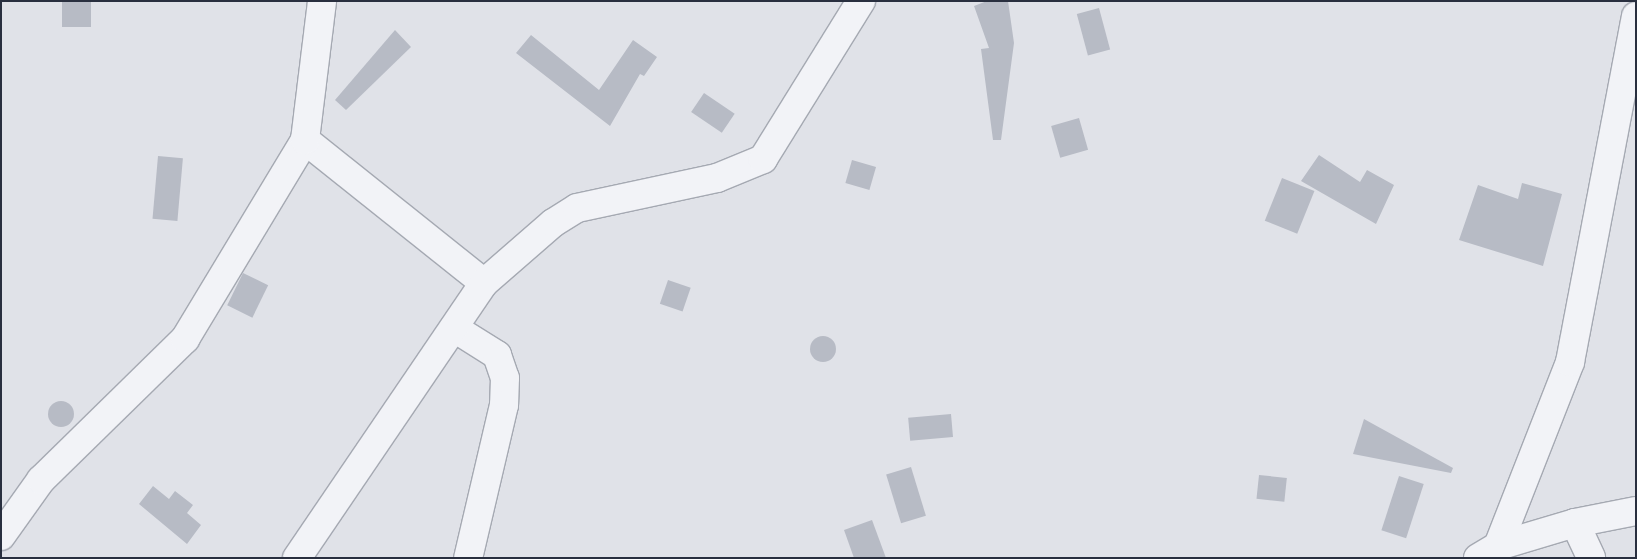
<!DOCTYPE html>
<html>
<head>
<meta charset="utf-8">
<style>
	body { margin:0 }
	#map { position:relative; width:1637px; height:559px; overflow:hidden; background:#e0e2e8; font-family:Inter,sans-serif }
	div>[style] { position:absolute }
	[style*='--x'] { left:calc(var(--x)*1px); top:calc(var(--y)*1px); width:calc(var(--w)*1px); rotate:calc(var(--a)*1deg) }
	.building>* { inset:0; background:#b7bbc5; transform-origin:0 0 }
	.round { border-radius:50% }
	.roads { filter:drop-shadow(1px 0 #a5a9b2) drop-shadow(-1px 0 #a5a9b2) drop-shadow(0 1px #a5a9b2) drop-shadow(0 -1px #a5a9b2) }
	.minor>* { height:28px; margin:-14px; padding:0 14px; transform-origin:14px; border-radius:14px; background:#f2f3f7 }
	span { translate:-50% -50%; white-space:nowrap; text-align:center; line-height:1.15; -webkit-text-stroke:4.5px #eff1f6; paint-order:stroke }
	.frame { position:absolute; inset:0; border:2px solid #292f3f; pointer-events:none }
</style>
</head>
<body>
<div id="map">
	<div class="building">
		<div style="left:62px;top:1px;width:29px;height:26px"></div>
		<div style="clip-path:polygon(987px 1px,1008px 1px,1014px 43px,1001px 140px,993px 140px,981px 49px,989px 48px,974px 6px)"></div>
		<div style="left:1099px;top:8px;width:43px;height:23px;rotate:75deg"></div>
		<div style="clip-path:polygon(395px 30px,411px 47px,346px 110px,335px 100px)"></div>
		<div style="clip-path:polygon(531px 35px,599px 90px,633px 40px,657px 57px,644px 76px,640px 74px,610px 126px,516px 53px)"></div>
		<div style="left:704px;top:93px;width:37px;height:23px;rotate:34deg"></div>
		<div style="left:1079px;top:118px;width:33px;height:29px;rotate:74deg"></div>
		<div style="clip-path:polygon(1319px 155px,1360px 182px,1367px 170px,1394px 185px,1376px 224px,1301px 181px)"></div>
		<div style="left:158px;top:156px;width:25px;height:63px;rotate:5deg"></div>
		<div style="left:852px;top:160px;width:25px;height:24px;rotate:16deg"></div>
		<div style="left:1282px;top:178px;width:35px;height:46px;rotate:22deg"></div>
		<div style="clip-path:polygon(1522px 183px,1562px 194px,1543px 266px,1459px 240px,1478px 185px,1518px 199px)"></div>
		<div style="left:243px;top:273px;width:28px;height:36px;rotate:26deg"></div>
		<div style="left:668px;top:280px;width:24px;height:25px;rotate:19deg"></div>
		<div class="round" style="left:810px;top:336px;width:26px;height:26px"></div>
		<div class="round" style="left:48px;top:401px;width:26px;height:26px"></div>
		<div style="left:951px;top:414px;width:23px;height:43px;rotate:85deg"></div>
		<div style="clip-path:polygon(1364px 419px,1453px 468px,1451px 473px,1353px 454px)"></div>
		<div style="left:911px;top:467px;width:51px;height:26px;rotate:73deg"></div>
		<div style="left:1259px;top:475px;width:28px;height:24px;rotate:6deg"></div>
		<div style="left:1399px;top:476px;width:26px;height:57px;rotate:18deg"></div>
		<div style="clip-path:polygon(153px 486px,169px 499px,175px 491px,193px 505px,187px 513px,201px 525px,187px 544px,139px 504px)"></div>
		<div style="clip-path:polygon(872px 520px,886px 558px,854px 558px,844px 530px)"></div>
	</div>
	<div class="roads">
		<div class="minor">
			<div style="--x:305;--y:140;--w:229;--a:38.6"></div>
			<div style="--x:454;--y:328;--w:51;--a:32.1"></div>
			<div style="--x:497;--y:355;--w:24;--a:71"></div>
			<div style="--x:505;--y:378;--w:27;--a:92"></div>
			<div style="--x:504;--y:405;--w:157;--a:103.2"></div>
			<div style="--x:1575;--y:523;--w:38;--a:65"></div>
			<div style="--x:1;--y:536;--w:69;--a:-54.5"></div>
			<div style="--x:41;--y:480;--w:202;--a:-44.4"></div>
			<div style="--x:185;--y:339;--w:232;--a:-58.9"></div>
			<div style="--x:305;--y:140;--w:140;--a:-83"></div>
			<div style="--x:1498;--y:546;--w:198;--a:-68.6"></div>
			<div style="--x:1570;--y:362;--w:352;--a:-79.2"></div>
			<div style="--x:297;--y:558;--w:333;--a:-55.8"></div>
			<div style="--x:484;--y:283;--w:91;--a:-41"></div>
			<div style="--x:553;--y:223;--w:28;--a:-32"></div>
			<div style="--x:577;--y:208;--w:143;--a:-12.1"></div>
			<div style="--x:717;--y:178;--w:50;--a:-22.4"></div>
			<div style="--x:763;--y:159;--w:186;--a:-58.2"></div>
			<div style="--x:1478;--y:558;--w:23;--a:-31"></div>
			<div style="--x:1498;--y:546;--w:80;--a:-16.6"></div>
			<div style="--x:1575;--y:523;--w:62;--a:-11.1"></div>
		</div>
	</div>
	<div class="frame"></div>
</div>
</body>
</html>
